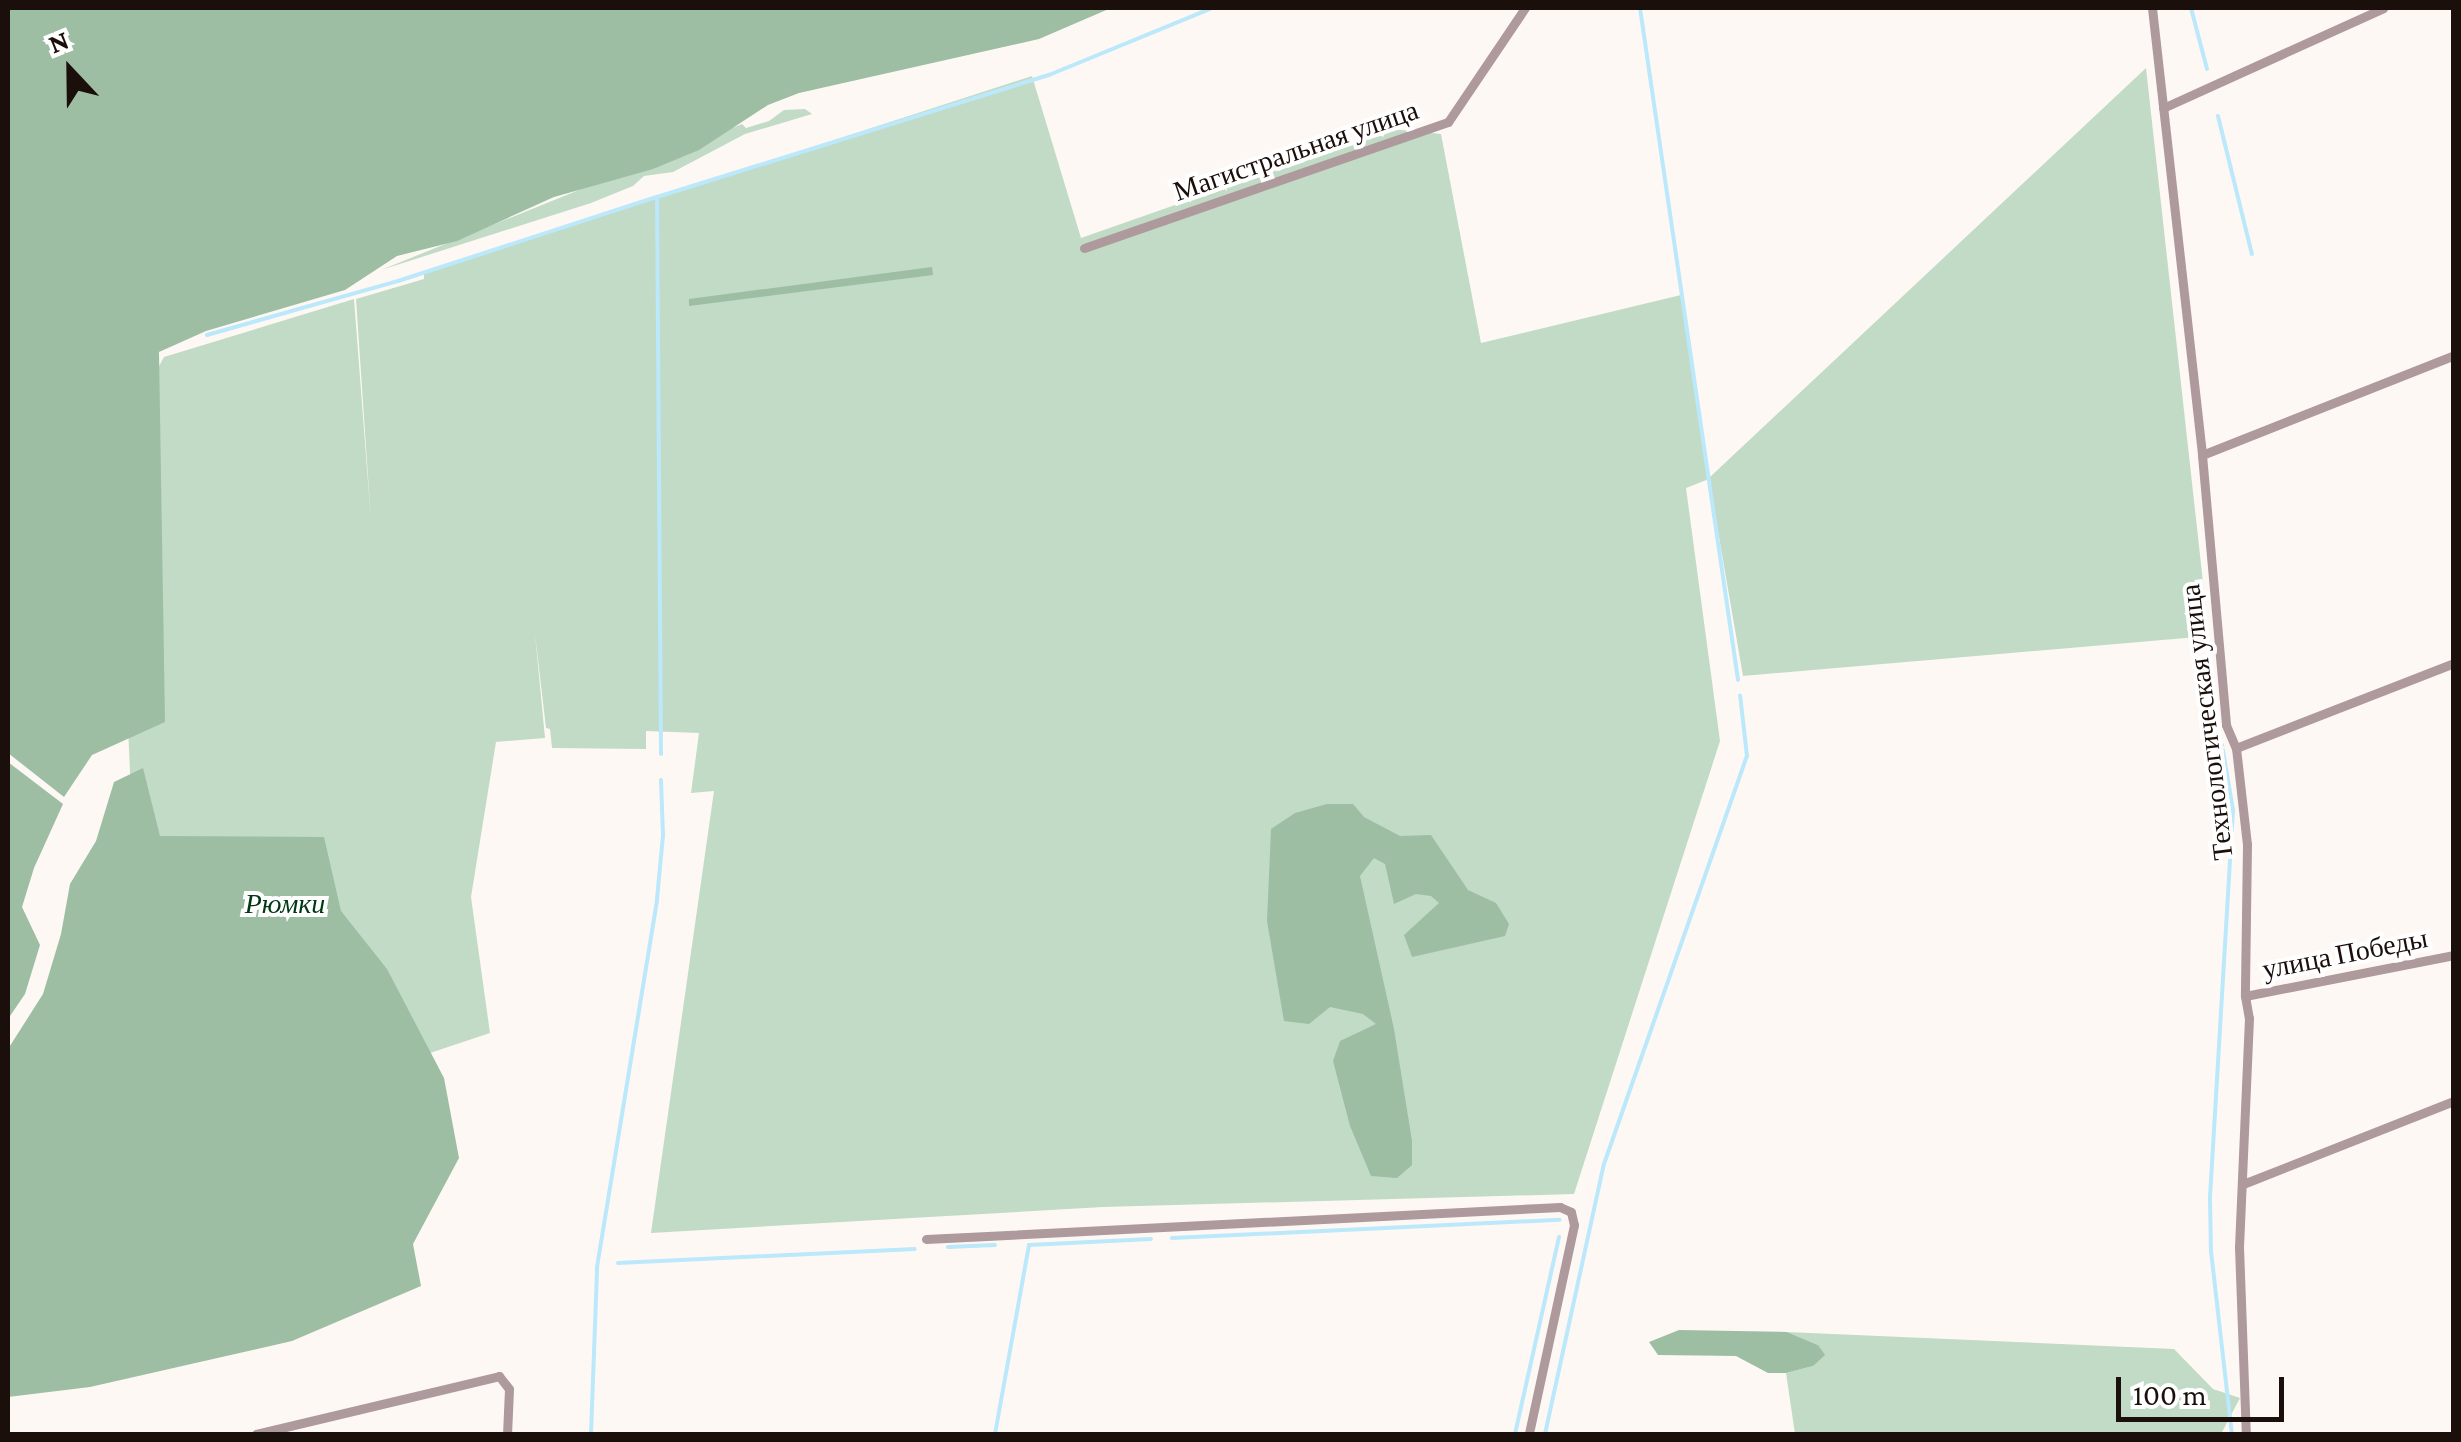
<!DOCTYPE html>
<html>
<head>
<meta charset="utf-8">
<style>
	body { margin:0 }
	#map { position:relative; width:2461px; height:1442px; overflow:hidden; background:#fef8f4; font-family:"Crimson Pro",serif }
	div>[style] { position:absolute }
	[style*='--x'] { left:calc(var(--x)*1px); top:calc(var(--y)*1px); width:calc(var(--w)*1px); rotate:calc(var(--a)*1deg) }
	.green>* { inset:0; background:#c1dbc6 }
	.forest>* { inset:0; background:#9dbea3 }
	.stream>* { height:4px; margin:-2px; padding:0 2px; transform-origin:2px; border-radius:2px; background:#bbe8fa }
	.street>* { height:9px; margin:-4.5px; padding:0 4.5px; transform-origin:4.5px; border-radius:4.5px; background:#ae9a9c }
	span { translate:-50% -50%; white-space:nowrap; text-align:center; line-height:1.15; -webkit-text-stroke:8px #fff; paint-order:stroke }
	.street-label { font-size:28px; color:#1a0f0a }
	.park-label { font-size:28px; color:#003815; font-style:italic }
	.frame { position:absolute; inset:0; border:10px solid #1a0f0a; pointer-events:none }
	.north { position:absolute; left:20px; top:20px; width:100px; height:100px; -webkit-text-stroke:8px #fff; paint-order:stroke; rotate:338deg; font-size:28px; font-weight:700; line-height:40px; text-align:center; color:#1a0f0a }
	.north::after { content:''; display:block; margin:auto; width:35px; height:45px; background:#1a0f0a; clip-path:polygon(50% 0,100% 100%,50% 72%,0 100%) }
	.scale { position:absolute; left:2116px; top:1377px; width:168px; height:45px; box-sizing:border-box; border:5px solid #1a0f0a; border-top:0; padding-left:12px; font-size:30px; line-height:35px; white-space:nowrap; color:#1a0f0a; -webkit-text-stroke:8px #fff; paint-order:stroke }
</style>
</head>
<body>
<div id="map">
	<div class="green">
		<div style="clip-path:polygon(2146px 68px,2209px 636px,1743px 676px,1709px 479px,1686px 488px,1720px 741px,1574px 1194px,1103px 1207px,651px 1233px,714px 791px,691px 793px,699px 733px,646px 731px,646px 749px,552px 748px,550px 729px,546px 728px,535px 634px,545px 738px,496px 742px,471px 897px,490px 1033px,31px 1186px,28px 1039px,131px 794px,127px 704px,146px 390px,164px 357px,354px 299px,371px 521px,356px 299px,424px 279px,424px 273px,1032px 76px,1081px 238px,1392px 129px,1441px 134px,1481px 343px,1681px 295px,1710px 477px)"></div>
		<div style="clip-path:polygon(805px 109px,812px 114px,745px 134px,673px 172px,644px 176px,633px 186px,591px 203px,381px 270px,742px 124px,746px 128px,769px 121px,784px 110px)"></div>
		<div style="clip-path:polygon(1787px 1332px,2174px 1349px,2213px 1389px,2240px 1398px,2221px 1434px,1795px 1434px,1786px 1373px,1813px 1366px,1818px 1345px)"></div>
	</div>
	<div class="forest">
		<div style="clip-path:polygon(8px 8px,1111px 8px,1039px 39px,799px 93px,768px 105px,699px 150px,653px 169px,554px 197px,457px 241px,397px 256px,345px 290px,206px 331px,159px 352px,165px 722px,92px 755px,64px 797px,8px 753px)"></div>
		<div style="clip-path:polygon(932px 267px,933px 275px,689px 306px,689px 299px)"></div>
		<div style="clip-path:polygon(8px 762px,63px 804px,34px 868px,22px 907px,40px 945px,25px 994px,8px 1019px)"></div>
		<div style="clip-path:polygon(143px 768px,160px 836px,324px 837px,341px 911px,387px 969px,444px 1078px,459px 1158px,413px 1244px,421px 1286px,292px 1341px,90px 1387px,8px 1397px,8px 1049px,43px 994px,61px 934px,70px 884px,96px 841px,114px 782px)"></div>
		<div style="clip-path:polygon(1327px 804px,1353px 804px,1364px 817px,1400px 836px,1431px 835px,1468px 890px,1496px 903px,1509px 924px,1505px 936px,1412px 957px,1404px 935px,1439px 903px,1431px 896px,1416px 894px,1394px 904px,1385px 864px,1374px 858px,1360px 876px,1394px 1029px,1412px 1141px,1412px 1165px,1397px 1178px,1371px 1176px,1350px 1126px,1333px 1061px,1340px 1041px,1376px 1024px,1363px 1014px,1330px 1007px,1309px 1024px,1284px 1021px,1267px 921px,1271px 829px,1295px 813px)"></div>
		<div style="clip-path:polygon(1679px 1330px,1787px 1332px,1818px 1345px,1825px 1355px,1813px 1366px,1786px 1373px,1768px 1373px,1736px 1356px,1658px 1355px,1649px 1342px)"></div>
	</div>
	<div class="stream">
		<div style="--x:1640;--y:8;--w:679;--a:81.7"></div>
		<div style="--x:2191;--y:8;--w:63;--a:75.3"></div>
		<div style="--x:2218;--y:116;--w:142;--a:76.2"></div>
		<div style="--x:207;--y:335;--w:198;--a:-15.8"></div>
		<div style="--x:398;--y:281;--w:271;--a:-18"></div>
		<div style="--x:2222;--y:745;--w:66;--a:80.4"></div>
		<div style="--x:2233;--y:810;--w:391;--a:93.4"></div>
		<div style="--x:2210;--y:1200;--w:51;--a:88.9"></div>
		<div style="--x:2211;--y:1251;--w:184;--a:83.5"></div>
		<div style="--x:661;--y:754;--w:557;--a:-90.41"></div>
		<div style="--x:657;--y:197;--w:411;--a:-17.3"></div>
		<div style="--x:1049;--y:75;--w:176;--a:-22.3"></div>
		<div style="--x:1172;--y:1238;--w:388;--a:-2.7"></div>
		<div style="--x:948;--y:1247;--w:47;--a:-2.4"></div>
		<div style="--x:618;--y:1263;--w:297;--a:-2.7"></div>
		<div style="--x:591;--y:1434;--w:167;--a:-87.9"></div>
		<div style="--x:597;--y:1267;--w:373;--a:-80.7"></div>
		<div style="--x:657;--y:899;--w:64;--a:-84.6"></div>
		<div style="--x:663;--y:835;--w:55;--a:-92.1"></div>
		<div style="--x:995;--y:1434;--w:192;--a:-79.8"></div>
		<div style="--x:1029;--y:1245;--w:122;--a:-2.8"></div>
		<div style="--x:1515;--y:1434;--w:202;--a:-77.4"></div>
		<div style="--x:1545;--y:1434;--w:276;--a:-77.7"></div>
		<div style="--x:1604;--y:1164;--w:432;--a:-70.7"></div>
		<div style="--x:1747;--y:756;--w:61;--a:-96.5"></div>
	</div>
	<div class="street">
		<div style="--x:2152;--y:8;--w:450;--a:83.6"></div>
		<div style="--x:2202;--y:455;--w:271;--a:84.9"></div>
		<div style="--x:2226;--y:725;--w:25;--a:67"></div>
		<div style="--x:2236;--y:748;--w:97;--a:83.5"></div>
		<div style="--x:2247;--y:844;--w:152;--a:90.8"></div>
		<div style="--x:2245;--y:996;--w:22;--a:80"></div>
		<div style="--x:2249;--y:1018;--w:229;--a:92.5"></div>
		<div style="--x:2239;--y:1247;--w:187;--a:87.9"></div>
		<div style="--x:2163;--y:108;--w:242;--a:-24.4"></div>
		<div style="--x:1084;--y:248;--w:385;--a:-19.1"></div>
		<div style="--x:1448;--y:122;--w:138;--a:-56"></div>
		<div style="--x:2202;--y:455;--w:271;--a:-21.6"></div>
		<div style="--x:2236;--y:748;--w:234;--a:-21.3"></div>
		<div style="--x:2245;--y:996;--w:213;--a:-11.1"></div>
		<div style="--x:2243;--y:1184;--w:227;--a:-21.5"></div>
		<div style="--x:926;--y:1239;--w:635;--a:-2.89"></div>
		<div style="--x:1560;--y:1207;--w:12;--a:24"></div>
		<div style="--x:1571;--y:1212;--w:13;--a:77"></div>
		<div style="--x:1574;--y:1225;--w:214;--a:102.2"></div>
		<div style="--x:256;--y:1434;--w:250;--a:-13.4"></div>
		<div style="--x:499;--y:1376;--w:16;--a:52"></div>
		<div style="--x:509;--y:1389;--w:45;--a:92.5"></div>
	</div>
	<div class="street-label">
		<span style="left:1296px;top:151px;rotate:-19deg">Магистральная улица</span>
		<span style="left:2207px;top:722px;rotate:-97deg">Технологическая улица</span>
		<span style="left:2345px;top:954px;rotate:-11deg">улица Победы</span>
	</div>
	<div class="park-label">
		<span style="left:285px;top:904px">Рюмки</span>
	</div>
	<div class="frame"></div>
	<div class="north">N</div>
	<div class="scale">100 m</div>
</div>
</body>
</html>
